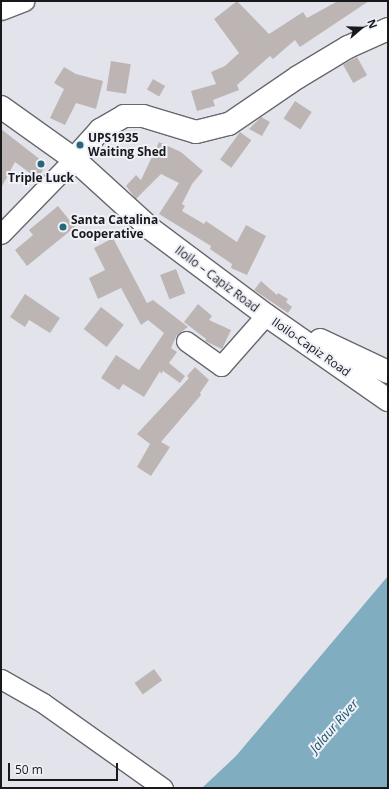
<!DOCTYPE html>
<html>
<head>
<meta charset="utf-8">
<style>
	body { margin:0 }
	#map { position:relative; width:389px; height:789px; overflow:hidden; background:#e3e4eb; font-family:"Open Sans",sans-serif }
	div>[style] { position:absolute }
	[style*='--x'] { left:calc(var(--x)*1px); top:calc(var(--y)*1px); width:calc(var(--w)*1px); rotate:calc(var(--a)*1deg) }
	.water>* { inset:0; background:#80aec0 }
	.building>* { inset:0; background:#bdb5b4; transform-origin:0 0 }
	.roads { filter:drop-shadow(1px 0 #67686e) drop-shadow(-1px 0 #67686e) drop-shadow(0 1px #67686e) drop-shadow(0 -1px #67686e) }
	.minor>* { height:19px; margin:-9.5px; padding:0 9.5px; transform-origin:9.5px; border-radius:9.5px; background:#fff }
	.major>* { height:22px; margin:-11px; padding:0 11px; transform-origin:11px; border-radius:11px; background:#fff }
	.highway>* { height:22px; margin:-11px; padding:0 11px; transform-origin:11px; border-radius:11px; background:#fff }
	.dots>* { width:11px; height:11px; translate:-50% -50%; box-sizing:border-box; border:2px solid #f0f1f8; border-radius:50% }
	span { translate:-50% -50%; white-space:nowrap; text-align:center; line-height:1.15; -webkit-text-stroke:4px #f0f1f8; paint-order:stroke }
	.poi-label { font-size:12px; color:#18191b; font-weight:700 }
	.left { translate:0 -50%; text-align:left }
	.street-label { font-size:12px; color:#18191b }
	.water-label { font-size:13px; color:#19566b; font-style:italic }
	.frame { position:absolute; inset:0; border:2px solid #18191b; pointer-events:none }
	.north { position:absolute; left:341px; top:8px; width:40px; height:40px; -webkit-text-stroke:3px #f0f1f8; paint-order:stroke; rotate:70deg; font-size:11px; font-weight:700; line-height:16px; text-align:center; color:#18191b }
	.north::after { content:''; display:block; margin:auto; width:14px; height:18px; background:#18191b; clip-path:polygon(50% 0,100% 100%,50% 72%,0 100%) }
	.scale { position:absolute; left:8px; top:763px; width:110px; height:18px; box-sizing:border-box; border:2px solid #18191b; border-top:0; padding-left:5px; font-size:12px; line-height:14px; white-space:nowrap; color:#18191b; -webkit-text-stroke:3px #f0f1f8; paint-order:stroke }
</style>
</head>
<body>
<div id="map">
	<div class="water">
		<div style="clip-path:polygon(388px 576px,388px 788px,202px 788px,236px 756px)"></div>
	</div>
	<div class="building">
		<div style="clip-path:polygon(237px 1px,269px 34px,303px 12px,307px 18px,338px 1px,369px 1px,300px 47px,295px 40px,273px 59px,270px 56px,237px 85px,239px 90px,213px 100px,215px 106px,197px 111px,191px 91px,216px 84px,211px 72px,225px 66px,239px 53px,214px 19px)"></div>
		<div style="left:357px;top:57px;width:21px;height:16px;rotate:61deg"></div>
		<div style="left:111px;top:61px;width:20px;height:30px;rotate:9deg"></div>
		<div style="clip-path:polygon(64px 67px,76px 74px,103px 81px,96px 109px,76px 103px,65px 125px,50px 118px,64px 89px,54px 83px)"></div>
		<div style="left:153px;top:79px;width:14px;height:12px;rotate:30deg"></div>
		<div style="left:295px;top:101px;width:20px;height:21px;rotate:33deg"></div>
		<div style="clip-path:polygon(261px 117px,270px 122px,262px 136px,249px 129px)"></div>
		<div style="clip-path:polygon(1px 129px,46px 164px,38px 179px,15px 162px,1px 188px)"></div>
		<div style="left:240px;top:132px;width:14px;height:34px;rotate:36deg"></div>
		<div style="clip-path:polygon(159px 142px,181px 152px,203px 171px,192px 184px,182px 204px,185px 206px,182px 211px,204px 224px,206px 221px,237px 242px,246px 225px,266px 236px,247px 275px,231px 268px,232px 264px,210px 249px,211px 246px,159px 214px,179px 183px,161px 174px,136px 199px,126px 186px,136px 175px,141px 180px)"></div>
		<div style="clip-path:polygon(58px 206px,75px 227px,27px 266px,15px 250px,33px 235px,29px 230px)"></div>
		<div style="clip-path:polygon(113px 238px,147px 303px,153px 300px,188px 327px,177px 335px,171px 348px,177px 352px,169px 363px,185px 376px,180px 383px,163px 371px,161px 374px,160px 371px,144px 397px,123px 384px,119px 390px,101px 378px,116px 355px,139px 370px,164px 333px,148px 320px,141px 325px,121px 288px,98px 299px,89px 278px,105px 270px,94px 248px)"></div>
		<div style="left:176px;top:269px;width:26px;height:17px;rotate:69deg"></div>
		<div style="clip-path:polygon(261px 281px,277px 295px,278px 293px,288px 299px,286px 302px,292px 307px,288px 313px,254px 290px)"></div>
		<div style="clip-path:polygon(25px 294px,60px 318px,50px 333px,29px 320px,25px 327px,10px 317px)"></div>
		<div style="clip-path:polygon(198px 304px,212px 316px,209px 320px,231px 330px,222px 349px,205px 341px,206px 339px,184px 322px)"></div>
		<div style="left:101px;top:307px;width:29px;height:28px;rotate:38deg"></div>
		<div style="clip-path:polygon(195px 367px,209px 380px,200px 393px,201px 395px,161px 442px,170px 447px,151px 476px,137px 467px,150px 444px,137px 434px,189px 378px,187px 376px)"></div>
		<div style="left:154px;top:669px;width:14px;height:24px;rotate:54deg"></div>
	</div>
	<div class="roads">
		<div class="minor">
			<div style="--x:1;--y:10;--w:25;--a:-21"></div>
			<div style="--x:1;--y:234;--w:105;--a:-45.8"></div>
			<div style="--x:186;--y:341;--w:43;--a:35.5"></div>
			<div style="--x:221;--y:366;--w:68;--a:-48.6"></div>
			<div style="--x:1;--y:679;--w:48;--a:29.7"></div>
			<div style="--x:43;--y:703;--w:147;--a:35.3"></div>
		</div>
		<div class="major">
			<div style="--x:74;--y:159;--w:39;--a:-48"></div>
			<div style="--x:100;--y:130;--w:28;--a:-30"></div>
			<div style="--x:124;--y:116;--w:19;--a:0"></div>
			<div style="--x:143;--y:116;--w:55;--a:16.8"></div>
			<div style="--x:196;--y:132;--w:34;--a:-14"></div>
			<div style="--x:229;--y:124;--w:83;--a:-34.3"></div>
			<div style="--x:298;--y:77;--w:58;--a:-31"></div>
			<div style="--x:348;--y:47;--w:44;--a:-24.2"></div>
		</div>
		<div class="highway">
			<div style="--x:1;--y:107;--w:90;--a:35.5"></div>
			<div style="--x:74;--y:159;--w:104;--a:42.3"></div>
			<div style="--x:151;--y:229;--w:144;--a:36.8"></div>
			<div style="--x:266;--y:315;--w:149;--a:34.9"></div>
			<div style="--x:320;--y:340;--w:75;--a:25.2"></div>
		</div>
	</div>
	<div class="dots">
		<div style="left:80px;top:145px;background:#246879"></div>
		<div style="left:41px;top:164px;background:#246879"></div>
		<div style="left:63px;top:227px;background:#246879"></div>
	</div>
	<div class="poi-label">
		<span class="left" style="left:88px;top:145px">UPS1935<br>Waiting Shed</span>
		<span style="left:41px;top:178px">Triple Luck</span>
		<span class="left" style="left:71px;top:227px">Santa Catalina<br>Cooperative</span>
	</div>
	<div class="street-label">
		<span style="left:217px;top:279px;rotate:37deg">Iloilo – Capiz Road</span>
		<span style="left:311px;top:347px;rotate:35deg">Iloilo-Capiz Road</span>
	</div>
	<div class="water-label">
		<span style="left:334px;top:726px;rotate:-49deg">Jalaur River</span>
	</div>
	<div class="frame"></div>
	<div class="north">N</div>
	<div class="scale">50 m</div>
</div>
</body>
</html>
